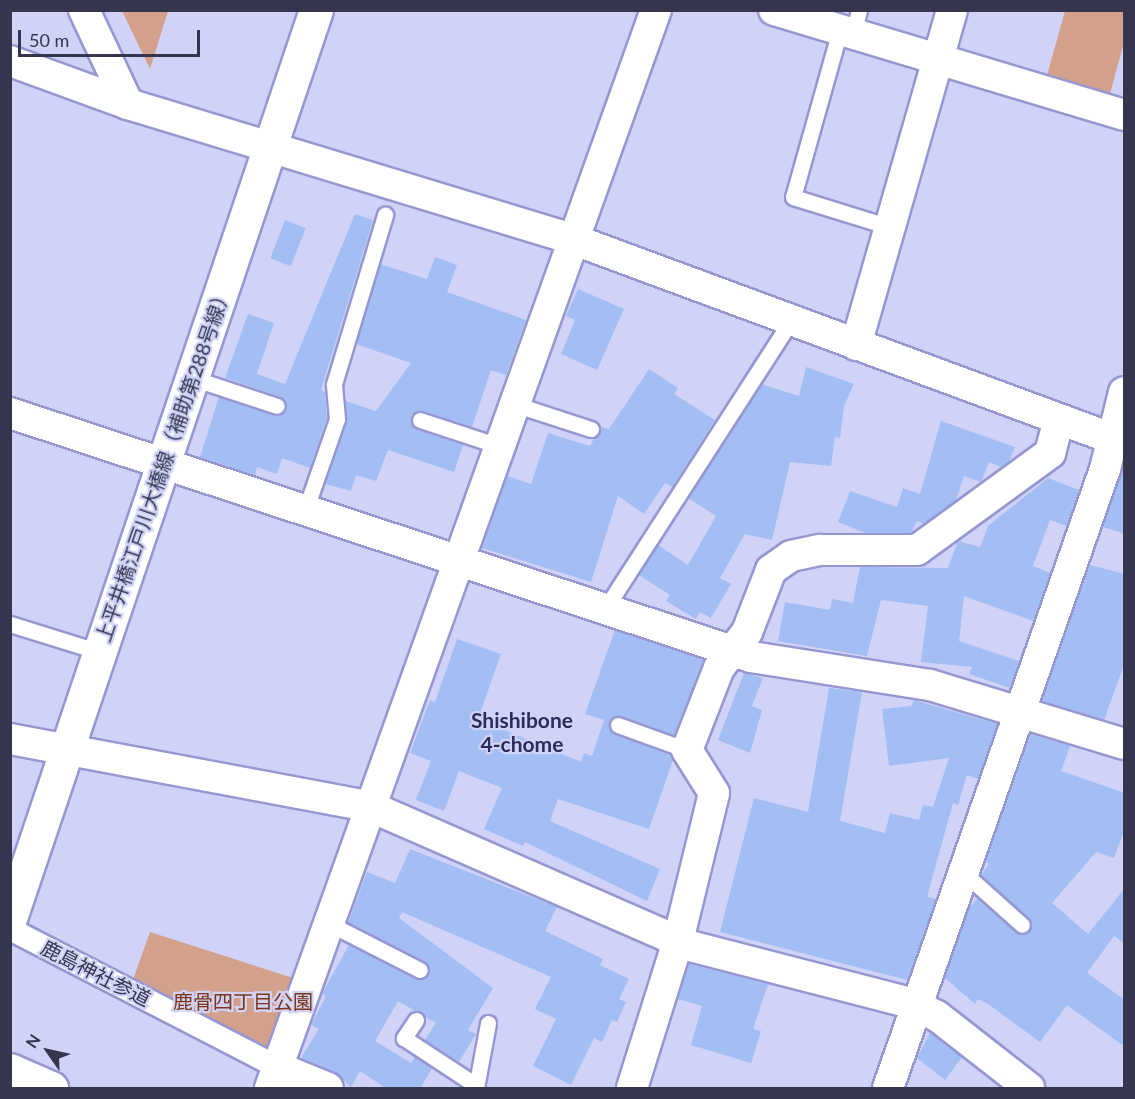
<!DOCTYPE html>
<html>
<head>
<meta charset="utf-8">
<style>
	body { margin:0 }
	#map { position:relative; width:1135px; height:1099px; overflow:hidden; background:#d0d2f7; font-family:Lato,"Noto Sans JP",sans-serif }
	div>[style] { position:absolute }
	[style*='--x'] { left:calc(var(--x)*1px); top:calc(var(--y)*1px); width:calc(var(--w)*1px); rotate:calc(var(--a)*1deg) }
	.green>* { inset:0; background:#d3a08c }
	.building>* { inset:0; background:#a2bef4; transform-origin:0 0 }
	.roads { filter:drop-shadow(2px 0 #9697d0) drop-shadow(-2px 0 #9697d0) drop-shadow(0 2px #9697d0) drop-shadow(0 -2px #9697d0) }
	.service>* { height:15px; margin:-7.5px; padding:0 7.5px; transform-origin:7.5px; border-radius:7.5px; background:#fff }
	.pedestrian>* { height:22px; margin:-11px; padding:0 11px; transform-origin:11px; border-radius:11px; background:#fff }
	.minor>* { height:30px; margin:-15px; padding:0 15px; transform-origin:15px; border-radius:15px; background:#fff }
	.tertiary>* { height:33px; margin:-16.5px; padding:0 16.5px; transform-origin:16.5px; border-radius:16.5px; background:#fff }
	span { translate:-50% -50%; white-space:nowrap; text-align:center; line-height:1.15; -webkit-text-stroke:4.5px #d0d2f7; paint-order:stroke }
	.street-label { font-size:20px; color:#35364e }
	.park-label { font-size:20px; color:#7e3513 }
	.neighbourhood-label { font-size:21px; color:#2d2b5b; font-weight:700 }
	.frame { position:absolute; inset:0; border:12px solid #35364e; pointer-events:none }
	.north { position:absolute; left:18px; top:1021px; width:60px; height:60px; -webkit-text-stroke:4px #d0d2f7; paint-order:stroke; rotate:304deg; font-size:16px; font-weight:700; line-height:24px; text-align:center; color:#35364e }
	.north::after { content:''; display:block; margin:auto; width:21px; height:27px; background:#35364e; clip-path:polygon(50% 0,100% 100%,50% 72%,0 100%) }
	.scale { position:absolute; left:18px; top:30px; width:182px; height:27px; box-sizing:border-box; border:3px solid #35364e; border-top:0; padding-left:8px; font-size:18px; line-height:21px; white-space:nowrap; color:#35364e; -webkit-text-stroke:4px #d0d2f7; paint-order:stroke }
</style>
</head>
<body>
<div id="map">
	<div class="green">
		<div style="clip-path:polygon(122px 11px,168px 11px,150px 69px)"></div>
		<div style="clip-path:polygon(1065px 11px,1124px 11px,1124px 42px,1107px 105px,1044px 86px)"></div>
		<div style="clip-path:polygon(150px 932px,293px 978px,266px 1052px,130px 988px)"></div>
	</div>
	<div class="building">
		<div style="clip-path:polygon(355px 214px,373px 220px,321px 390px,325px 392px,327px 418px,310px 468px,282px 458px,277px 474px,257px 467px,255px 475px,200px 457px,219px 397px,274px 415px,286px 410px,281px 397px,225px 378px,248px 314px,274px 323px,257px 374px,285px 384px)"></div>
		<div style="left:285px;top:220px;width:22px;height:41px;rotate:21deg"></div>
		<div style="clip-path:polygon(435px 257px,457px 265px,447px 292px,526px 320px,506px 375px,491px 370px,472px 427px,422px 411px,411px 416px,416px 429px,463px 445px,454px 472px,388px 450px,376px 481px,356px 475px,351px 491px,325px 484px,346px 422px,345px 401px,376px 411px,411px 363px,356px 344px,380px 264px,427px 279px)"></div>
		<div style="clip-path:polygon(578px 289px,624px 309px,597px 370px,561px 354px,575px 320px,566px 316px)"></div>
		<div style="clip-path:polygon(806px 367px,854px 384px,844px 406px,840px 438px,835px 437px,831px 466px,790px 462px,772px 540px,745px 534px,720px 578px,731px 584px,711px 618px,700px 612px,696px 619px,666px 601px,670px 595px,639px 575px,658px 545px,688px 565px,716px 516px,688px 498px,761px 384px,799px 396px)"></div>
		<div style="clip-path:polygon(649px 369px,678px 388px,674px 394px,715px 420px,672px 487px,665px 483px,644px 514px,618px 496px,591px 582px,482px 548px,507px 476px,531px 484px,548px 433px,590px 446px,600px 427px,609px 429px)"></div>
		<div style="clip-path:polygon(941px 421px,1015px 447px,1009px 461px,1002px 467px,989px 462px,981px 482px,964px 476px,956px 500px,924px 524px,917px 521px,911px 533px,866px 533px,838px 522px,850px 491px,897px 507px,903px 488px,920px 494px)"></div>
		<div style="clip-path:polygon(1125px 462px,1125px 534px,1103px 527px)"></div>
		<div style="clip-path:polygon(1048px 478px,1079px 490px,1067px 526px,1050px 520px,1033px 566px,1050px 573px,1033px 621px,964px 596px,959px 641px,1019px 661px,1010px 688px,969px 674px,972px 667px,921px 662px,928px 606px,881px 600px,867px 656px,778px 641px,785px 602px,830px 610px,832px 599px,853px 603px,860px 567px,948px 568px,958px 541px,980px 547px,988px 526px)"></div>
		<div style="clip-path:polygon(1090px 565px,1125px 574px,1125px 662px,1104px 720px,1042px 701px)"></div>
		<div style="clip-path:polygon(615px 630px,704px 660px,674px 735px,621px 716px,609px 722px,614px 734px,671px 754px,673px 760px,649px 829px,558px 799px,550px 821px,660px 869px,647px 901px,525px 842px,523px 846px,484px 829px,502px 788px,459px 771px,444px 811px,416px 800px,431px 761px,410px 753px,430px 700px,435px 702px,457px 639px,501px 654px,478px 719px,581px 762px,584px 753px,592px 756px,604px 720px,585px 714px)"></div>
		<div style="clip-path:polygon(744px 673px,763px 678px,752px 706px,762px 710px,750px 753px,718px 740px)"></div>
		<div style="clip-path:polygon(829px 688px,862px 692px,840px 821px,885px 833px,890px 813px,919px 820px,923px 805px,933px 807px,949px 758px,889px 766px,882px 709px,911px 706px,914px 700px,997px 724px,978px 779px,967px 775px,958px 805px,953px 803px,927px 897px,936px 899px,907px 980px,720px 932px,754px 798px,808px 812px)"></div>
		<div style="clip-path:polygon(1031px 734px,1070px 746px,1061px 771px,1125px 793px,1125px 828px,1114px 858px,1096px 852px,1052px 903px,1088px 934px,1125px 888px,1125px 944px,1114px 936px,1087px 973px,1125px 1000px,1125px 1047px,1067px 1005px,1040px 1042px,988px 1004px,978px 999px,975px 1004px,945px 978px,969px 908px,978px 898px,1016px 933px,1026px 934px,1031px 928px,1029px 918px,981px 875px,989px 864px,986px 861px)"></div>
		<div style="clip-path:polygon(410px 849px,557px 907px,545px 931px,603px 959px,600px 965px,629px 979px,619px 999px,626px 1002px,617px 1022px,612px 1020px,602px 1042px,594px 1038px,571px 1085px,533px 1066px,556px 1019px,535px 1009px,551px 977px,402px 912px,399px 918px,493px 988px,468px 1030px,476px 1034px,459px 1062px,425px 1040px,436px 1023px,398px 1001px,375px 1041px,411px 1063px,415px 1057px,432px 1068px,420px 1089px,387px 1089px,360px 1071px,351px 1087px,335px 1072px,301px 1058px,319px 1029px,311px 1025px,326px 996px,322px 994px,349px 945px,416px 979px,428px 975px,424px 961px,348px 923px,367px 872px,395px 883px)"></div>
		<div style="clip-path:polygon(689px 964px,768px 984px,753px 1029px,761px 1031px,751px 1063px,691px 1045px,702px 1006px,678px 999px)"></div>
		<div style="clip-path:polygon(930px 1033px,962px 1057px,945px 1080px,917px 1058px)"></div>
	</div>
	<div class="roads">
		<div class="service">
			<div style="--x:840;--y:30;--w:173;--a:105.7"></div>
			<div style="--x:793;--y:197;--w:102;--a:17.2"></div>
			<div style="--x:853;--y:34;--w:25;--a:-76"></div>
			<div style="--x:192;--y:378;--w:89;--a:18.2"></div>
			<div style="--x:514;--y:404;--w:81;--a:18"></div>
			<div style="--x:420;--y:420;--w:83;--a:18.2"></div>
			<div style="--x:305;--y:511;--w:97;--a:-70.8"></div>
			<div style="--x:337;--y:419;--w:35;--a:-95"></div>
			<div style="--x:334;--y:384;--w:177;--a:-73.2"></div>
			<div style="--x:605;--y:609;--w:341;--a:-57.2"></div>
			<div style="--x:10;--y:624;--w:94;--a:17.3"></div>
			<div style="--x:618;--y:725;--w:73;--a:19.9"></div>
			<div style="--x:963;--y:872;--w:79;--a:41.9"></div>
			<div style="--x:328;--y:923;--w:103;--a:27.1"></div>
			<div style="--x:416;--y:1020;--w:22;--a:124"></div>
			<div style="--x:404;--y:1038;--w:84;--a:33.3"></div>
			<div style="--x:476;--y:1088;--w:66;--a:-79.5"></div>
		</div>
		<div class="pedestrian">
			<div style="--x:10;--y:929;--w:301;--a:27.3"></div>
		</div>
		<div class="minor">
			<div style="--x:84;--y:10;--w:104;--a:64.9"></div>
			<div style="--x:774;--y:10;--w:365;--a:16.7"></div>
			<div style="--x:10;--y:61;--w:126;--a:20"></div>
			<div style="--x:128;--y:104;--w:464;--a:16.9"></div>
			<div style="--x:572;--y:239;--w:588;--a:20.28"></div>
			<div style="--x:856;--y:345;--w:348;--a:-74"></div>
			<div style="--x:10;--y:413;--w:780;--a:18.23"></div>
			<div style="--x:751;--y:657;--w:181;--a:8.9"></div>
			<div style="--x:930;--y:685;--w:203;--a:16.9"></div>
			<div style="--x:10;--y:739;--w:365;--a:10.6"></div>
			<div style="--x:369;--y:806;--w:350;--a:23.6"></div>
			<div style="--x:690;--y:946;--w:231;--a:14.5"></div>
			<div style="--x:914;--y:1004;--w:26;--a:28"></div>
			<div style="--x:937;--y:1016;--w:117;--a:38"></div>
			<div style="--x:277;--y:1067;--w:55;--a:22.4"></div>
			<div style="--x:270;--y:1088;--w:1145;--a:-70.3"></div>
			<div style="--x:632;--y:1088;--w:154;--a:-72.6"></div>
			<div style="--x:678;--y:941;--w:152;--a:-76.3"></div>
			<div style="--x:714;--y:793;--w:51;--a:-122.1"></div>
			<div style="--x:687;--y:750;--w:88;--a:-68.7"></div>
			<div style="--x:719;--y:668;--w:46;--a:-52.1"></div>
			<div style="--x:747;--y:632;--w:66;--a:-68.8"></div>
			<div style="--x:771;--y:570;--w:24;--a:-35"></div>
			<div style="--x:791;--y:556;--w:30;--a:-12"></div>
			<div style="--x:820;--y:550;--w:97;--a:0"></div>
			<div style="--x:917;--y:550;--w:165;--a:-36.1"></div>
			<div style="--x:1050;--y:453;--w:35;--a:-75"></div>
			<div style="--x:888;--y:1088;--w:656;--a:-70.68"></div>
			<div style="--x:1105;--y:469;--w:79;--a:-76.1"></div>
		</div>
		<div class="tertiary">
			<div style="--x:10;--y:918;--w:958;--a:-71.38"></div>
			<div style="--x:10;--y:1070;--w:45;--a:23.7"></div>
		</div>
	</div>
	<div class="street-label">
		<span style="left:163px;top:464px;rotate:-71deg">上平井橋江戸川大橋線（補助第288号線）</span>
		<span style="left:96px;top:973px;rotate:27deg">鹿島神社参道</span>
	</div>
	<div class="park-label">
		<span style="left:243px;top:1001px">鹿骨四丁目公園</span>
	</div>
	<div class="neighbourhood-label">
		<span style="left:522px;top:732px">Shishibone<br>4-chome</span>
	</div>
	<div class="frame"></div>
	<div class="north">N</div>
	<div class="scale">50 m</div>
</div>
</body>
</html>
